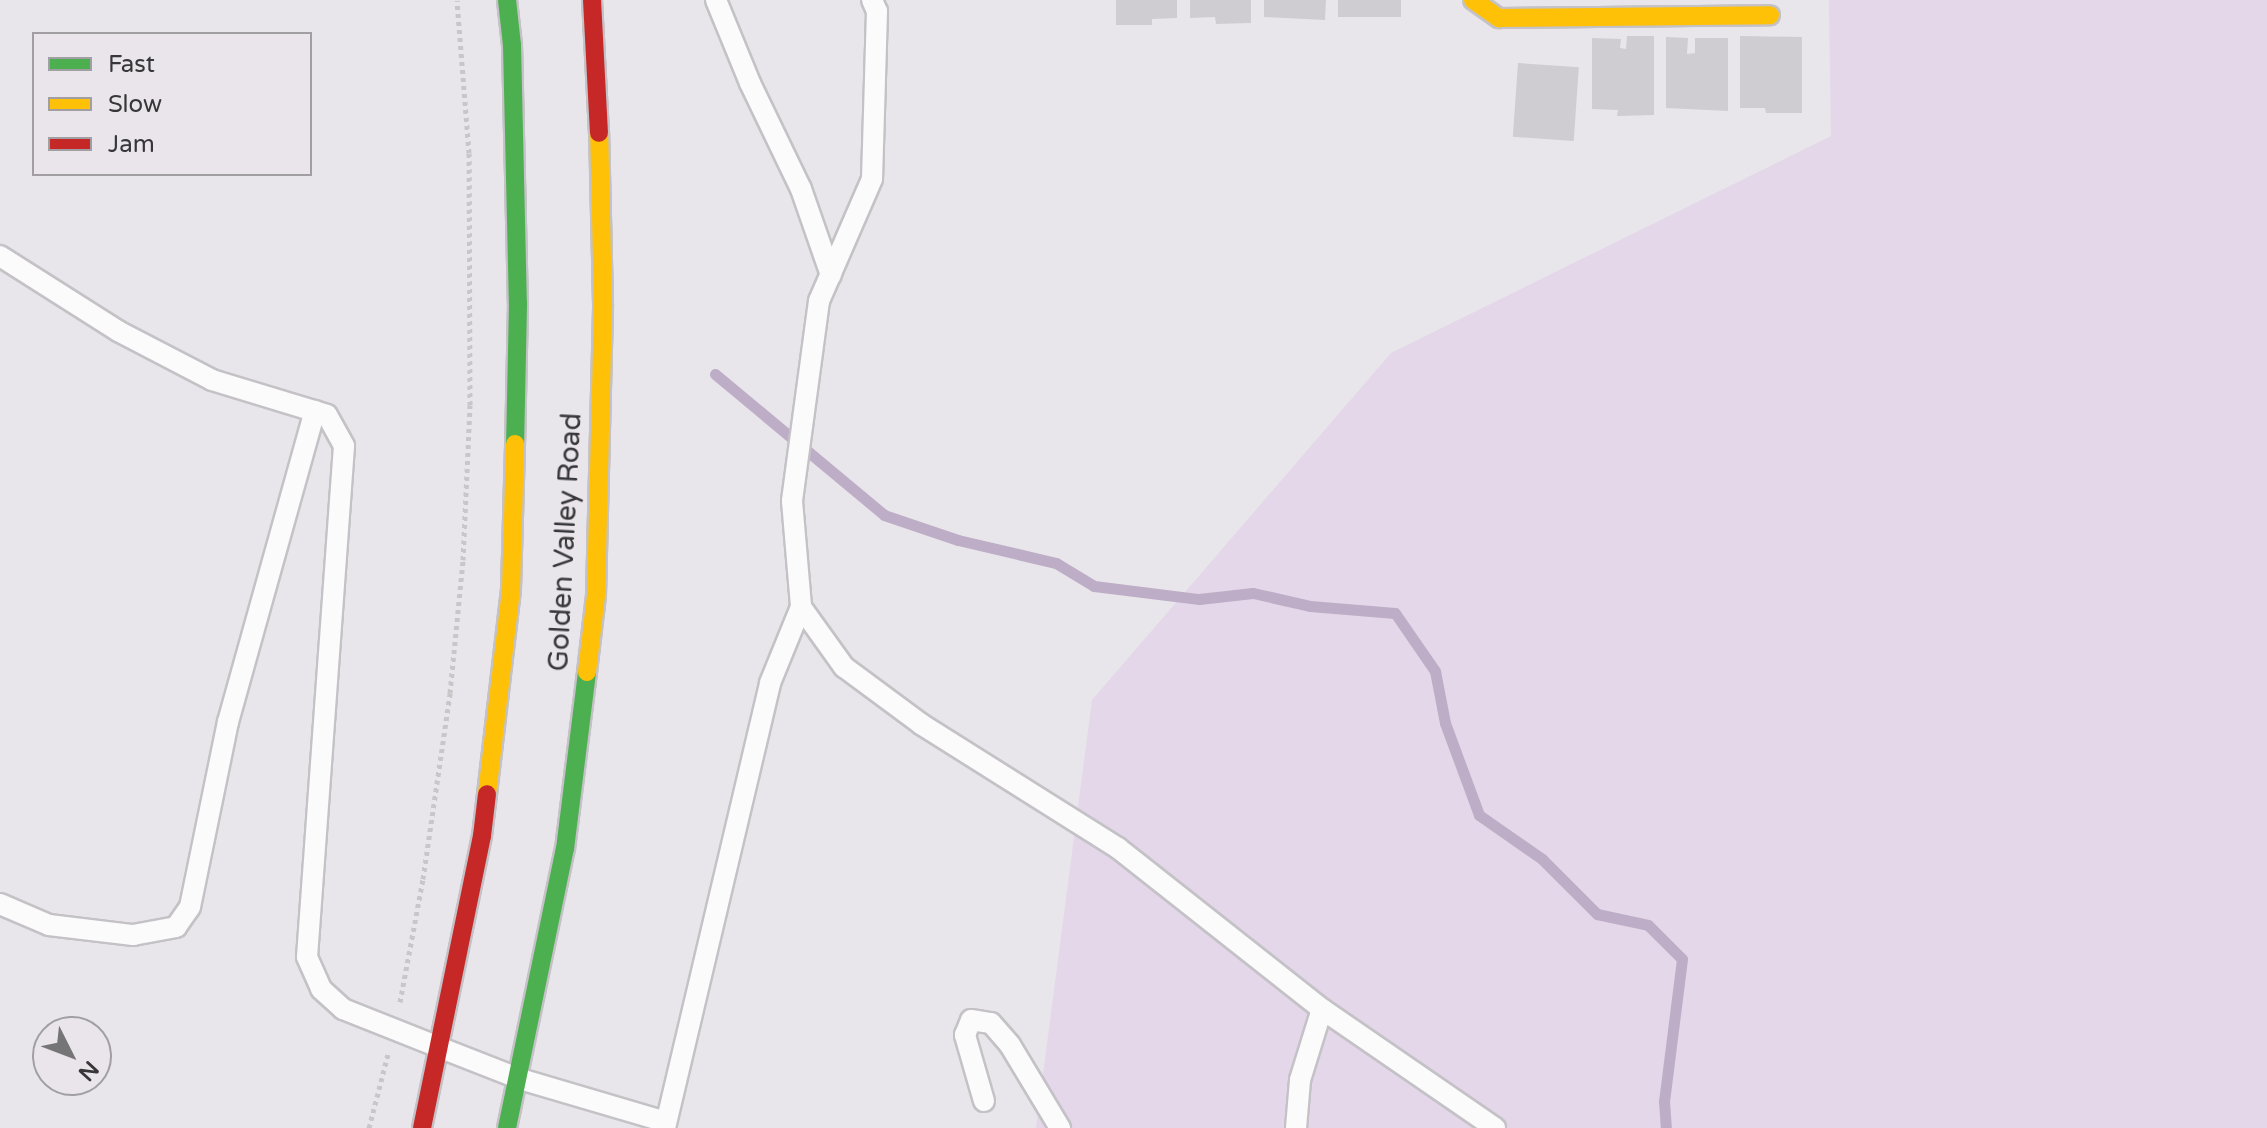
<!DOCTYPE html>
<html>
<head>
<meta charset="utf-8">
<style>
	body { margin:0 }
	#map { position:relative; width:2267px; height:1128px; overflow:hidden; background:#e8e6ea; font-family:"Varela Round",sans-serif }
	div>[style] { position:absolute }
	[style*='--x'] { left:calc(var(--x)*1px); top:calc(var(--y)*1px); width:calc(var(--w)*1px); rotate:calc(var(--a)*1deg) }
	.green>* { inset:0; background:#e3d7e9 }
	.stream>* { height:11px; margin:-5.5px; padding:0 5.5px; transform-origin:5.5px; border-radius:5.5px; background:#beadc6 }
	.building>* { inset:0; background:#cfcdd1; transform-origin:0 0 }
	.path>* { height:5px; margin-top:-2.5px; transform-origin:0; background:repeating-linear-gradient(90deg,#c7c6c8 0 4px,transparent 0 8px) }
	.roads { filter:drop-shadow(2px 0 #c4c2c6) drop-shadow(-2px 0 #c4c2c6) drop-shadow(0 2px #c4c2c6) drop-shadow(0 -2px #c4c2c6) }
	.lane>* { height:20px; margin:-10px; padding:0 10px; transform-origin:10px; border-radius:10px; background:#fcfbfc }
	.fast>* { height:18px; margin:-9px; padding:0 9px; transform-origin:9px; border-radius:9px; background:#4caf50 }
	.slow>* { height:18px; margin:-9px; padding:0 9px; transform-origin:9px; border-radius:9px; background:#ffc107 }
	.jam>* { height:18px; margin:-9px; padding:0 9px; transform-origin:9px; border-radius:9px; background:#c62828 }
	span { translate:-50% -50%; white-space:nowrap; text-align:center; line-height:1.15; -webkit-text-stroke:8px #e9e5eb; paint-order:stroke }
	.street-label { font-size:28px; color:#373638 }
	.legend { position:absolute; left:32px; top:32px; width:280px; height:144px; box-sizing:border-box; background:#e9e5eb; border:2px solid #a29fa3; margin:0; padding:10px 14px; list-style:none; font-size:24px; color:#373638 }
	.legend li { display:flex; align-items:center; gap:16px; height:40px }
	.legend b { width:40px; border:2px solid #a29fa3 }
	.north { position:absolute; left:32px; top:1016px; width:80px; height:80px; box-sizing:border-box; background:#e9e5eb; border:2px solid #a29fa3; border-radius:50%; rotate:132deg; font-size:22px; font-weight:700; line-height:32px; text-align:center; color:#373638 }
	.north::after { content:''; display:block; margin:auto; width:28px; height:36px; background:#757476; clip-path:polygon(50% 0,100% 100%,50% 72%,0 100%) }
</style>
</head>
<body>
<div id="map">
	<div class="green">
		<div style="clip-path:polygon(1829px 0,2267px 0,2267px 1128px,1036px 1128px,1092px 700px,1391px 353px,1831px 136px)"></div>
	</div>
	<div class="stream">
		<div style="--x:715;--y:374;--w:220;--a:39.8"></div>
		<div style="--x:884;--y:515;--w:78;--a:18.7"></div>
		<div style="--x:958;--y:540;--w:101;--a:13.2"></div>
		<div style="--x:1056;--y:563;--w:44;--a:31.2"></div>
		<div style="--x:1094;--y:586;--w:106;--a:7.1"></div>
		<div style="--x:1199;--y:599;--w:54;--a:-6.3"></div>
		<div style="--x:1253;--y:593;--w:58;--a:12.8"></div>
		<div style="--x:1310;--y:606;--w:85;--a:4.7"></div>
		<div style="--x:1395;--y:613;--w:70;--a:55.4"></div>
		<div style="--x:1435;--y:671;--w:53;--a:79.1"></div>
		<div style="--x:1445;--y:723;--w:98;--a:69.7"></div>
		<div style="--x:1479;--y:815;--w:77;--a:34.9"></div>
		<div style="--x:1542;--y:859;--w:78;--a:45"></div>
		<div style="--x:1597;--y:914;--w:52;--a:12.2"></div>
		<div style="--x:1648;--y:925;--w:48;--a:45"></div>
		<div style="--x:1682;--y:959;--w:143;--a:97.2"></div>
		<div style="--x:1664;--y:1101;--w:27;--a:86"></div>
	</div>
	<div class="building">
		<div style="clip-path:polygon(1116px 0,1177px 0,1177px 18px,1152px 19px,1152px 25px,1116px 25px)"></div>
		<div style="clip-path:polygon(1190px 0,1251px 0,1251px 23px,1216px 24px,1215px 17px,1190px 18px)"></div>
		<div style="clip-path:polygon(1264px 0,1326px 0,1325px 20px,1264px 17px)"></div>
		<div style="left:1338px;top:0;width:63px;height:17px"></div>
		<div style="clip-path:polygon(1627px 36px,1654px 36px,1654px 115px,1617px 116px,1618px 110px,1592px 109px,1592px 38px,1621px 39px,1620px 48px,1626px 49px)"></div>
		<div style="clip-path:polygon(1740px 36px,1802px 37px,1802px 113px,1766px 113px,1765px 108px,1740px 108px)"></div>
		<div style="clip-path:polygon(1666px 37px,1688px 38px,1687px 54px,1695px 53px,1695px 38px,1728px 38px,1728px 111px,1666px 108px)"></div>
		<div style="left:1518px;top:63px;width:61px;height:74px;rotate:4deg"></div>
	</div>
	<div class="path">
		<div style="--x:400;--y:1002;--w:125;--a:-79.4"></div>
		<div style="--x:423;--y:879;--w:188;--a:-81.7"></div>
		<div style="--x:450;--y:693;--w:134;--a:-84.4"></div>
		<div style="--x:463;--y:560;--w:155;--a:-87.4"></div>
		<div style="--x:470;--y:405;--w:252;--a:-90.2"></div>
		<div style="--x:469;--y:153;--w:153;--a:-94.5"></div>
		<div style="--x:369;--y:1128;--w:76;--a:-75.6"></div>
	</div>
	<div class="roads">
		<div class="lane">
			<div style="--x:716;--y:0;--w:90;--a:67.7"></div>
			<div style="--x:750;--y:83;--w:118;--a:64.3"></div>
			<div style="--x:801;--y:189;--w:91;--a:70.8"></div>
			<div style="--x:872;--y:0;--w:12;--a:66"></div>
			<div style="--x:877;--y:11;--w:168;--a:91.7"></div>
			<div style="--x:872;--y:179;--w:133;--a:113.5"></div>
			<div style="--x:819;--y:301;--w:202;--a:97.7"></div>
			<div style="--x:792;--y:501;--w:106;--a:85.1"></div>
			<div style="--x:801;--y:607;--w:74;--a:54.4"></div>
			<div style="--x:844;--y:667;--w:96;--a:36.5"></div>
			<div style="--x:921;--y:724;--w:233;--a:32.2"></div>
			<div style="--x:1118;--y:848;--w:260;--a:38.3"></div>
			<div style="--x:1322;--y:1009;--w:210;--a:34.5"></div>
			<div style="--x:0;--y:256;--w:140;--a:32.4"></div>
			<div style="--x:118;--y:331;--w:106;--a:27.5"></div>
			<div style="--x:212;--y:380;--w:120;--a:16.9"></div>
			<div style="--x:327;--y:415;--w:35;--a:61"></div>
			<div style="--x:344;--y:446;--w:512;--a:94.14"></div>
			<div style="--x:307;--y:957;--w:35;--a:66"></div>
			<div style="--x:321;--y:989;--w:30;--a:42"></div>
			<div style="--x:343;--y:1009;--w:105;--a:21.7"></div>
			<div style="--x:441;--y:1048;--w:85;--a:21.4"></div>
			<div style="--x:520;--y:1079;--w:152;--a:16.4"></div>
			<div style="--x:0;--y:904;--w:53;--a:23.2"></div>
			<div style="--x:49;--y:925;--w:85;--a:6.8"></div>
			<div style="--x:133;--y:935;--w:44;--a:-10.5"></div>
			<div style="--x:176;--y:927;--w:24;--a:-55"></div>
			<div style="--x:190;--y:907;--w:189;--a:-78.4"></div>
			<div style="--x:228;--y:722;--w:323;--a:-74.4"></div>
			<div style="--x:984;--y:1101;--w:69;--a:-106.1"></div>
			<div style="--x:965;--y:1035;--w:16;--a:-68"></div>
			<div style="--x:971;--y:1020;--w:20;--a:9"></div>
			<div style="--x:991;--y:1023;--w:29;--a:49"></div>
			<div style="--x:1010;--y:1045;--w:97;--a:58.9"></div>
			<div style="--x:665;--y:1128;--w:457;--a:-76.7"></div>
			<div style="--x:770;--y:683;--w:82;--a:-67.8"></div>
			<div style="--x:1296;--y:1128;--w:48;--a:-85.2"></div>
			<div style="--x:1300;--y:1080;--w:74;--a:-72.8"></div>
		</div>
		<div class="fast">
			<div style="--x:507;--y:0;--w:45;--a:83.7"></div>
			<div style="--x:512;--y:45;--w:259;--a:88.7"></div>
			<div style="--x:518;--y:304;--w:140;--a:91.2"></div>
			<div style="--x:507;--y:1128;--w:285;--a:-78.3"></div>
			<div style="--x:565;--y:849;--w:178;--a:-82.9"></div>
		</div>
		<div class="slow">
			<div style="--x:1473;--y:0;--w:32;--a:35"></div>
			<div style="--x:1499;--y:18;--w:271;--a:-0.6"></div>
			<div style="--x:587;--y:672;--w:78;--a:-83.3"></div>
			<div style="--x:596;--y:595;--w:291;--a:-88.6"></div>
			<div style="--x:603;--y:304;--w:171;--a:-91.3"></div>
			<div style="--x:487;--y:794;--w:206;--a:-83.3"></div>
			<div style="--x:511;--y:589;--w:145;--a:-88.4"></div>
		</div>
		<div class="jam">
			<div style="--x:592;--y:0;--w:133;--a:87"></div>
			<div style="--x:422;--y:1128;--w:298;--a:-78.4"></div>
			<div style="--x:482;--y:836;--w:42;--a:-83.2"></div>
		</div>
	</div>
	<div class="street-label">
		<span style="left:565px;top:542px;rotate:-87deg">Golden Valley Road</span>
	</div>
	<ul class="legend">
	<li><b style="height:10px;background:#4caf50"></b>Fast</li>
	<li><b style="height:10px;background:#ffc107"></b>Slow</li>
	<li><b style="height:10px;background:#c62828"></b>Jam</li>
	</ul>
	<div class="north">N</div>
</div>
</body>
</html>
